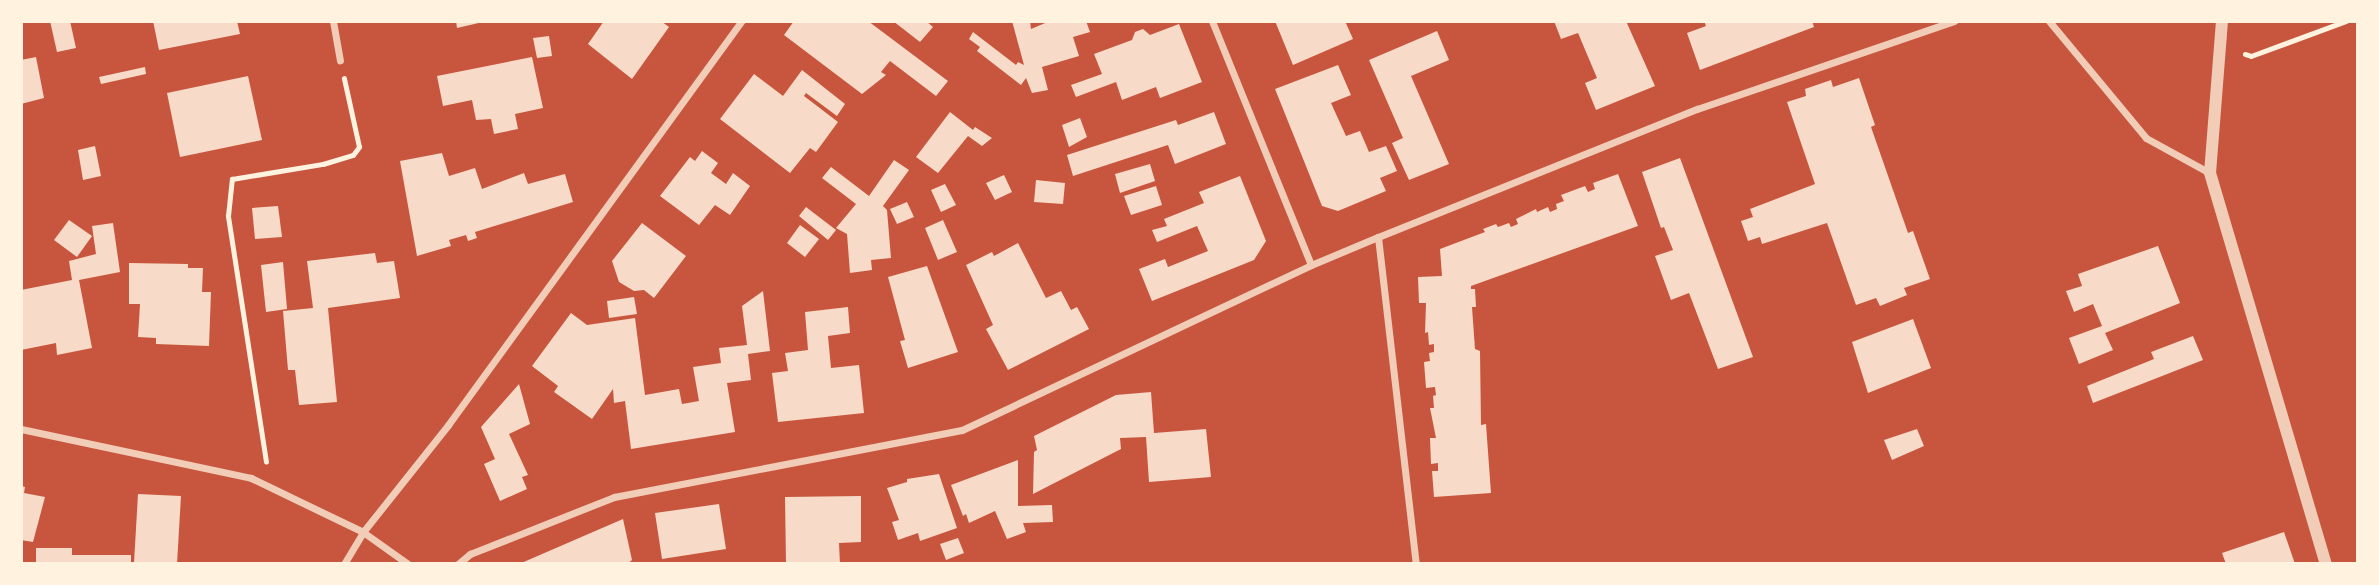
<!DOCTYPE html>
<html>
<head>
<meta charset="utf-8">
<style>
  body { margin:0 }
  #map { position:relative; width:2379px; height:585px; overflow:hidden; background:#c8553d; font-family:Figtree,sans-serif }
  div>[style] { position:absolute }
  .building>* { inset:0; background:#f7dbc8 }
  .path>* { height:4.5px; margin:-2.25px; padding:0 2.25px; transform-origin:2.25px; border-radius:2.25px; background:#fff3e0 }
  .minor>* { height:7px; margin:-3.5px; padding:0 3.5px; transform-origin:3.5px; border-radius:3.5px; background:#f1ccb7 }
  .tertiary>* { height:12px; margin:-6px; padding:0 6px; transform-origin:6px; border-radius:6px; background:#f1ccb7 }
  span { translate:-50% -50%; white-space:nowrap; text-align:center; line-height:1.15; -webkit-text-stroke:5px #fff3e0; paint-order:stroke }
  .frame { position:absolute; inset:0; border:23px solid #fff3e0; pointer-events:none }
</style>
</head>
<body>
<div id="map">
  <div class="building">
    <div style="clip-path:polygon(50px 21px,70px 21px,76px 48px,57px 52px)"></div>
    <div style="clip-path:polygon(153px 21px,237px 21px,240px 34px,159px 50px)"></div>
    <div style="clip-path:polygon(456px 21px,483px 21px,483px 22px,457px 28px)"></div>
    <div style="clip-path:polygon(604px 21px,661px 21px,669px 27px,632px 79px,588px 44px)"></div>
    <div style="clip-path:polygon(794px 21px,868px 21px,948px 81px,936px 96px,890px 61px,881px 72px,886px 75px,862px 94px,784px 35px)"></div>
    <div style="clip-path:polygon(893px 21px,926px 21px,933px 27px,920px 42px)"></div>
    <div style="clip-path:polygon(1012px 21px,1030px 21px,1031px 29px,1050px 21px,1086px 21px,1090px 32px,1073px 37px,1079px 56px,1042px 67px,1048px 90px,1032px 93px,1026px 78px,1021px 85px,977px 51px,980px 47px,969px 39px,973px 32px,1016px 65px,1018px 62px,1024px 65px)"></div>
    <div style="clip-path:polygon(1275px 21px,1345px 21px,1353px 39px,1293px 65px)"></div>
    <div style="clip-path:polygon(1554px 21px,1626px 21px,1655px 86px,1596px 110px,1585px 83px,1597px 78px,1578px 33px,1561px 39px)"></div>
    <div style="clip-path:polygon(1704px 21px,1812px 21px,1814px 27px,1700px 70px,1687px 33px,1706px 26px)"></div>
    <div style="clip-path:polygon(1179px 24px,1202px 82px,1160px 98px,1156px 87px,1122px 100px,1116px 82px,1076px 97px,1071px 85px,1102px 74px,1094px 54px,1132px 40px,1135px 32px,1143px 29px,1150px 35px)"></div>
    <div style="clip-path:polygon(1437px 31px,1449px 60px,1411px 76px,1449px 164px,1409px 180px,1392px 143px,1403px 138px,1369px 60px)"></div>
    <div style="clip-path:polygon(549px 36px,552px 56px,537px 58px,533px 38px)"></div>
    <div style="clip-path:polygon(36px 57px,44px 98px,21px 104px,21px 60px)"></div>
    <div style="clip-path:polygon(532px 57px,543px 108px,515px 114px,518px 129px,494px 134px,491px 119px,476px 120px,472px 100px,443px 106px,437px 76px)"></div>
    <div style="clip-path:polygon(1338px 65px,1351px 95px,1331px 103px,1346px 136px,1360px 131px,1369px 152px,1386px 146px,1397px 171px,1380px 178px,1386px 191px,1338px 211px,1322px 206px,1275px 89px)"></div>
    <div style="clip-path:polygon(145px 67px,146px 74px,101px 84px,99px 77px)"></div>
    <div style="clip-path:polygon(802px 70px,845px 104px,837px 116px,806px 93px,804px 96px,838px 122px,816px 152px,810px 148px,790px 173px,720px 119px,754px 74px,783px 96px)"></div>
    <div style="clip-path:polygon(248px 76px,262px 140px,180px 157px,167px 93px)"></div>
    <div style="clip-path:polygon(1859px 78px,1875px 125px,1871px 127px,1908px 233px,1913px 231px,1930px 279px,1904px 288px,1907px 295px,1880px 306px,1876px 298px,1856px 305px,1827px 223px,1762px 244px,1760px 237px,1748px 241px,1741px 221px,1753px 217px,1750px 209px,1815px 184px,1787px 102px,1806px 96px,1805px 89px,1831px 80px,1833px 87px)"></div>
    <div style="clip-path:polygon(950px 112px,973px 130px,975px 127px,992px 138px,982px 146px,968px 136px,938px 173px,916px 157px)"></div>
    <div style="clip-path:polygon(1214px 112px,1226px 144px,1175px 164px,1168px 145px,1073px 176px,1067px 155px,1176px 120px,1178px 125px)"></div>
    <div style="clip-path:polygon(1080px 118px,1087px 137px,1069px 147px,1062px 125px)"></div>
    <div style="clip-path:polygon(95px 146px,101px 176px,83px 180px,78px 150px)"></div>
    <div style="clip-path:polygon(702px 151px,718px 163px,711px 173px,726px 184px,733px 173px,750px 186px,730px 215px,715px 205px,699px 225px,660px 196px,690px 157px,695px 161px)"></div>
    <div style="clip-path:polygon(442px 153px,449px 176px,475px 168px,482px 189px,524px 173px,528px 184px,565px 174px,573px 202px,475px 232px,477px 238px,468px 241px,466px 235px,449px 240px,451px 246px,417px 256px,400px 161px)"></div>
    <div style="clip-path:polygon(1680px 158px,1753px 357px,1718px 369px,1689px 293px,1671px 300px,1655px 256px,1673px 250px,1664px 227px,1661px 228px,1642px 172px)"></div>
    <div style="clip-path:polygon(894px 160px,909px 170px,883px 206px,887px 210px,891px 258px,871px 260px,872px 270px,850px 273px,847px 234px,836px 228px,856px 204px,822px 178px,831px 167px,869px 196px)"></div>
    <div style="clip-path:polygon(1150px 164px,1155px 181px,1120px 193px,1115px 174px)"></div>
    <div style="clip-path:polygon(1618px 174px,1638px 226px,1471px 286px,1471px 289px,1475px 289px,1476px 307px,1472px 307px,1475px 349px,1480px 351px,1481px 425px,1486px 424px,1491px 493px,1434px 497px,1432px 471px,1438px 471px,1438px 463px,1431px 464px,1430px 438px,1436px 438px,1430px 408px,1434px 408px,1433px 396px,1436px 395px,1435px 387px,1426px 388px,1424px 362px,1430px 361px,1429px 353px,1434px 352px,1434px 344px,1429px 345px,1428px 332px,1425px 333px,1426px 303px,1419px 303px,1418px 277px,1442px 276px,1440px 249px,1485px 232px,1483px 229px,1496px 224px,1498px 227px,1509px 223px,1511px 227px,1518px 224px,1516px 219px,1536px 209px,1537px 212px,1548px 207px,1550px 212px,1557px 209px,1556px 204px,1564px 201px,1561px 195px,1585px 186px,1588px 192px,1595px 189px,1593px 183px)"></div>
    <div style="clip-path:polygon(1004px 175px,1012px 192px,995px 200px,986px 183px)"></div>
    <div style="clip-path:polygon(1240px 176px,1266px 241px,1254px 260px,1152px 301px,1139px 269px,1165px 259px,1168px 267px,1208px 251px,1197px 226px,1157px 242px,1152px 230px,1167px 226px,1164px 219px,1204px 203px,1199px 192px)"></div>
    <div style="clip-path:polygon(1036px 180px,1065px 183px,1063px 204px,1034px 202px)"></div>
    <div style="clip-path:polygon(945px 184px,956px 205px,941px 212px,931px 190px)"></div>
    <div style="clip-path:polygon(1156px 186px,1162px 205px,1131px 215px,1124px 196px)"></div>
    <div style="clip-path:polygon(907px 202px,914px 217px,897px 224px,890px 209px)"></div>
    <div style="clip-path:polygon(278px 206px,282px 237px,255px 239px,252px 208px)"></div>
    <div style="clip-path:polygon(806px 207px,836px 230px,828px 240px,799px 216px)"></div>
    <div style="clip-path:polygon(69px 220px,92px 236px,77px 257px,54px 240px)"></div>
    <div style="clip-path:polygon(943px 220px,957px 252px,938px 260px,925px 228px)"></div>
    <div style="clip-path:polygon(113px 223px,120px 272px,79px 280px,92px 348px,57px 355px,56px 343px,21px 350px,21px 290px,72px 280px,69px 261px,96px 254px,92px 226px)"></div>
    <div style="clip-path:polygon(642px 223px,686px 256px,654px 298px,644px 290px,634px 291px,619px 282px,612px 261px)"></div>
    <div style="clip-path:polygon(800px 225px,819px 239px,805px 257px,787px 243px)"></div>
    <div style="clip-path:polygon(1018px 243px,1046px 298px,1061px 291px,1071px 310px,1077px 307px,1089px 329px,1008px 370px,986px 329px,993px 325px,966px 265px,992px 252px,994px 256px)"></div>
    <div style="clip-path:polygon(2158px 246px,2180px 303px,2105px 333px,2113px 350px,2079px 364px,2069px 338px,2102px 326px,2093px 304px,2074px 312px,2066px 291px,2082px 286px,2078px 274px)"></div>
    <div style="clip-path:polygon(375px 253px,377px 263px,394px 261px,400px 298px,328px 308px,337px 402px,299px 405px,295px 370px,288px 370px,283px 311px,313px 308px,307px 261px)"></div>
    <div style="clip-path:polygon(283px 262px,287px 309px,266px 312px,261px 265px)"></div>
    <div style="clip-path:polygon(129px 263px,188px 264px,188px 268px,203px 268px,202px 292px,211px 292px,209px 346px,156px 344px,156px 338px,138px 337px,140px 304px,129px 304px)"></div>
    <div style="clip-path:polygon(927px 266px,958px 352px,908px 368px,900px 341px,905px 340px,888px 277px)"></div>
    <div style="clip-path:polygon(763px 291px,770px 351px,748px 354px,751px 380px,727px 383px,735px 432px,631px 449px,625px 401px,614px 403px,613px 389px,592px 419px,554px 392px,558px 386px,532px 366px,571px 313px,587px 325px,635px 318px,645px 395px,679px 389px,682px 404px,699px 401px,693px 367px,721px 363px,719px 348px,747px 345px,742px 306px)"></div>
    <div style="clip-path:polygon(634px 297px,637px 314px,609px 318px,607px 301px)"></div>
    <div style="clip-path:polygon(848px 307px,850px 333px,828px 336px,831px 368px,859px 365px,864px 413px,778px 422px,772px 373px,788px 371px,785px 353px,808px 350px,805px 312px)"></div>
    <div style="clip-path:polygon(1913px 319px,1931px 368px,1868px 393px,1852px 342px)"></div>
    <div style="clip-path:polygon(2193px 336px,2203px 360px,2093px 403px,2087px 386px,2154px 359px,2151px 352px)"></div>
    <div style="clip-path:polygon(519px 384px,530px 424px,509px 434px,528px 475px,522px 477px,527px 489px,500px 501px,484px 464px,495px 459px,481px 427px)"></div>
    <div style="clip-path:polygon(1151px 392px,1154px 433px,1206px 429px,1211px 477px,1149px 482px,1146px 437px,1120px 438px,1121px 449px,1033px 494px,1034px 452px,1037px 450px,1034px 436px,1116px 395px)"></div>
    <div style="clip-path:polygon(1917px 429px,1924px 446px,1892px 460px,1884px 440px)"></div>
    <div style="clip-path:polygon(1018px 460px,1018px 506px,1052px 505px,1053px 522px,1023px 523px,1026px 532px,1007px 539px,995px 511px,969px 523px,966px 514px,963px 516px,951px 485px)"></div>
    <div style="clip-path:polygon(939px 474px,957px 528px,920px 541px,918px 533px,898px 540px,892px 522px,899px 520px,887px 488px,907px 482px,907px 479px)"></div>
    <div style="clip-path:polygon(21px 486px,25px 487px,24px 493px,45px 497px,33px 542px,21px 540px)"></div>
    <div style="clip-path:polygon(138px 494px,181px 496px,177px 564px,134px 563px)"></div>
    <div style="clip-path:polygon(861px 496px,861px 542px,839px 543px,840px 564px,786px 564px,785px 497px)"></div>
    <div style="clip-path:polygon(719px 504px,726px 549px,662px 559px,655px 513px)"></div>
    <div style="clip-path:polygon(623px 519px,632px 560px,627px 564px,519px 564px)"></div>
    <div style="clip-path:polygon(2284px 532px,2295px 564px,2226px 564px,2222px 553px)"></div>
    <div style="clip-path:polygon(958px 538px,964px 553px,946px 560px,940px 544px)"></div>
    <div style="clip-path:polygon(36px 548px,72px 548px,72px 555px,131px 555px,131px 564px,36px 564px)"></div>
  </div>
  <div class="path">
    <div style="left:2245px;top:54px;width:6px;rotate:18deg"></div>
    <div style="left:2251px;top:56px;width:101px;rotate:-20.2deg"></div>
    <div style="left:266px;top:462px;width:249px;rotate:-98.8deg"></div>
    <div style="left:228px;top:216px;width:37px;rotate:-84deg"></div>
    <div style="left:232px;top:179px;width:92px;rotate:-9.4deg"></div>
    <div style="left:323px;top:164px;width:31px;rotate:-17deg"></div>
    <div style="left:353px;top:155px;width:10px;rotate:-53deg"></div>
    <div style="left:359px;top:147px;width:70px;rotate:-102.4deg"></div>
  </div>
  <div class="minor">
    <div style="left:333px;top:21px;width:40px;rotate:80deg"></div>
    <div style="left:1212px;top:21px;width:263px;rotate:67.9deg"></div>
    <div style="left:2049px;top:21px;width:152px;rotate:50.3deg"></div>
    <div style="left:2146px;top:138px;width:73px;rotate:28.7deg"></div>
    <div style="left:1378px;top:237px;width:329px;rotate:83.4deg"></div>
    <div style="left:21px;top:429px;width:235px;rotate:12deg"></div>
    <div style="left:251px;top:478px;width:124px;rotate:25.7deg"></div>
    <div style="left:363px;top:532px;width:55px;rotate:35.4deg"></div>
    <div style="left:344px;top:564px;width:37px;rotate:-59deg"></div>
    <div style="left:363px;top:532px;width:137px;rotate:-51.5deg"></div>
    <div style="left:448px;top:425px;width:500px;rotate:-54deg"></div>
    <div style="left:458px;top:564px;width:16px;rotate:-40deg"></div>
    <div style="left:470px;top:554px;width:155px;rotate:-21.6deg"></div>
    <div style="left:614px;top:497px;width:354px;rotate:-10.9deg"></div>
    <div style="left:962px;top:430px;width:386px;rotate:-25.3deg"></div>
    <div style="left:1311px;top:265px;width:73px;rotate:-22.7deg"></div>
    <div style="left:1378px;top:237px;width:344px;rotate:-21.9deg"></div>
    <div style="left:1697px;top:109px;width:272px;rotate:-18.9deg"></div>
  </div>
  <div class="tertiary">
    <div style="left:2222px;top:21px;width:152px;rotate:94.5deg"></div>
    <div style="left:2210px;top:173px;width:408px;rotate:73.5deg"></div>
  </div>
  <div class="frame"></div>
</div>
</body>
</html>
